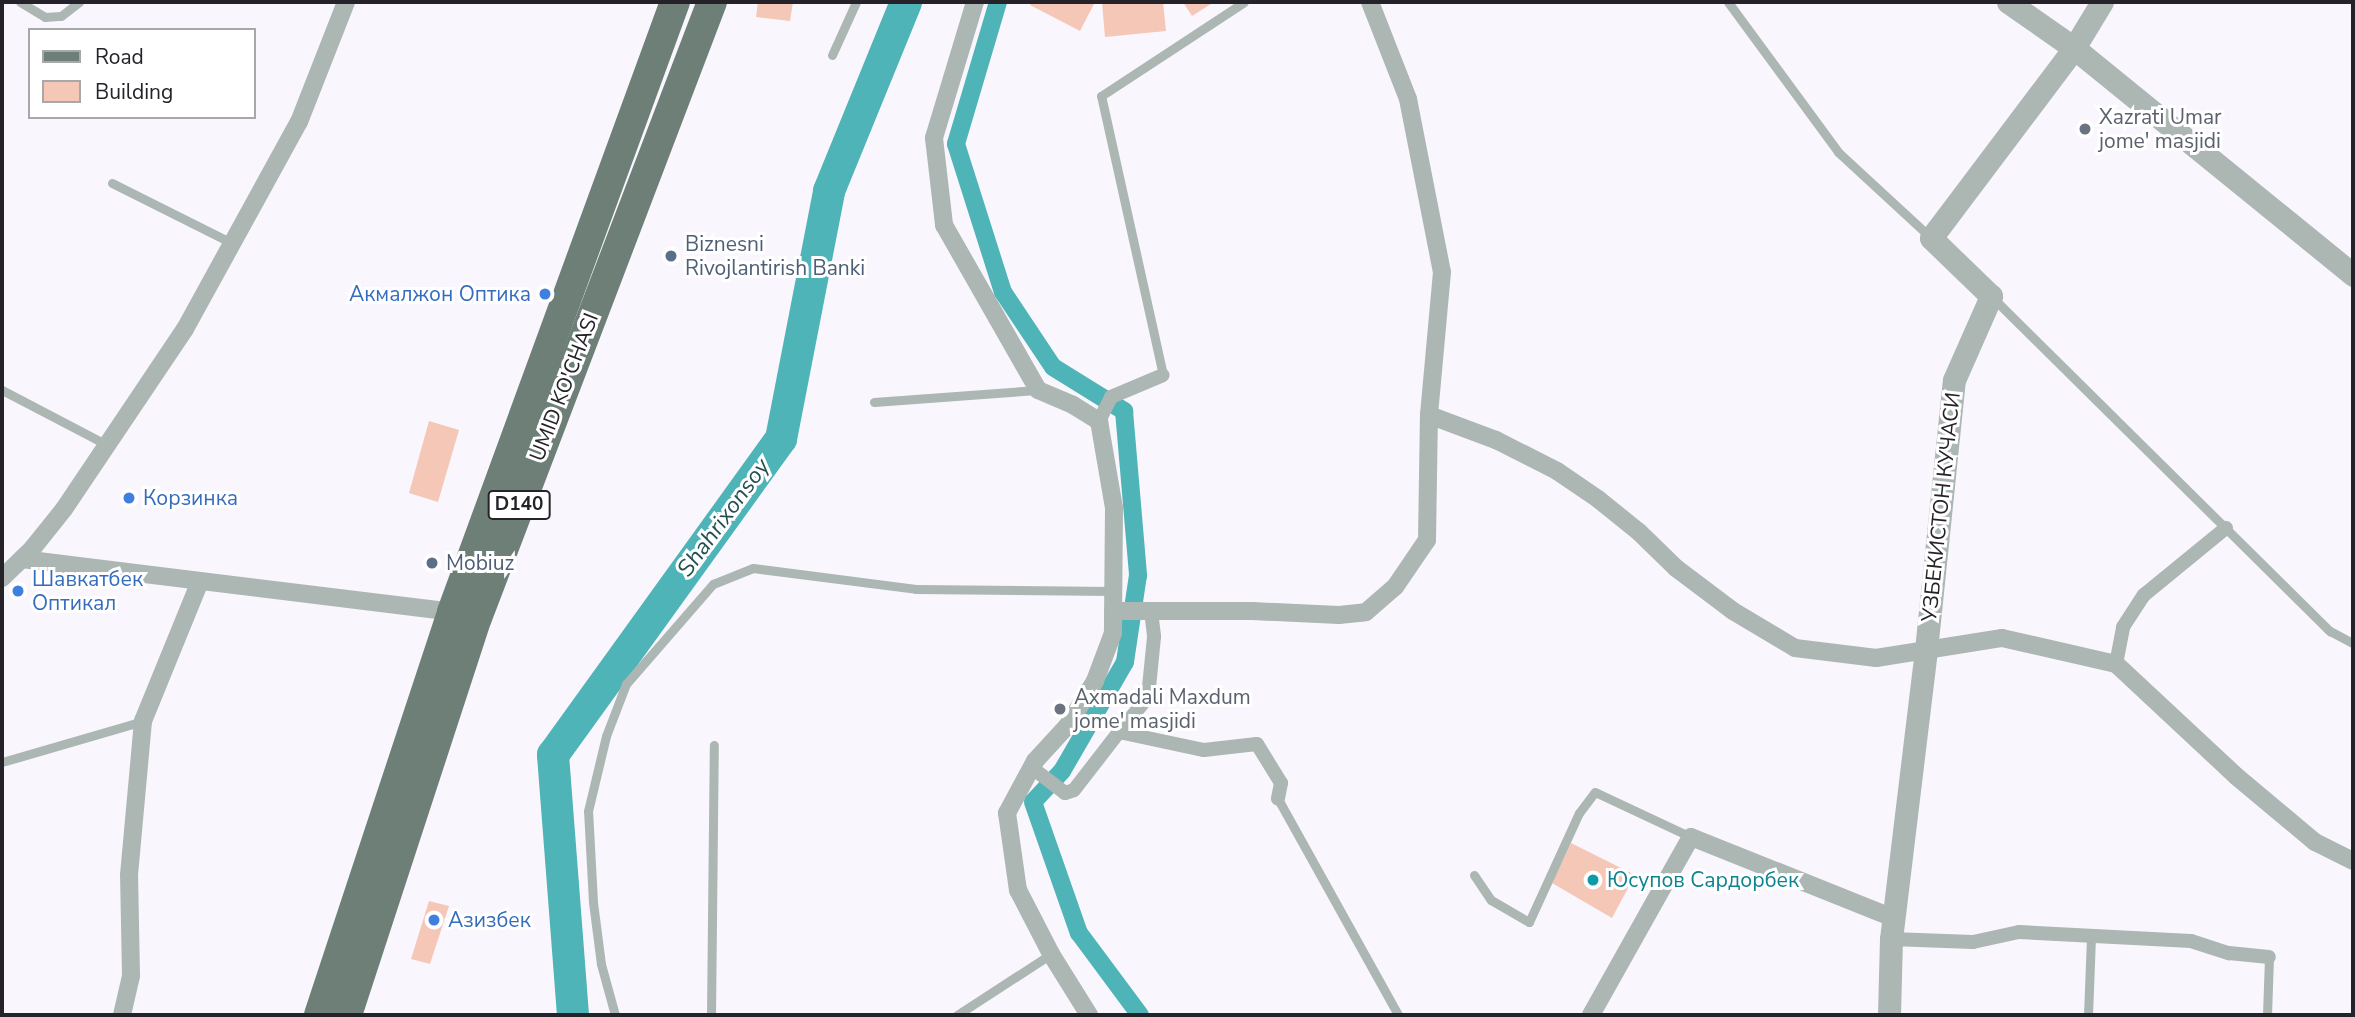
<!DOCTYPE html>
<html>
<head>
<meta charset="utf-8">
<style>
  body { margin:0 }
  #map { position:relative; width:2355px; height:1017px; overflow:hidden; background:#f9f6fe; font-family:"Nunito Sans",sans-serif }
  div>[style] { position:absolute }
  .canal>* { height:18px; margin:-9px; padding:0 9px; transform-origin:9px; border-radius:9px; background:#4eb4b7 }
  .river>* { height:32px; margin:-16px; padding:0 16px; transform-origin:16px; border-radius:16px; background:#4eb4b7 }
  .building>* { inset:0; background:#f5c7b7 }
  .service>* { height:9px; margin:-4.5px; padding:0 4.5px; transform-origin:4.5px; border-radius:4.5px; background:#acb6b2 }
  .pedestrian>* { height:14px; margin:-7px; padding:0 7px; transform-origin:7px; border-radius:7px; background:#acb6b2 }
  .minor>* { height:18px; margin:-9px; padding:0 9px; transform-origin:9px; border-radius:9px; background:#acb6b2 }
  .tertiary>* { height:23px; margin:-11.5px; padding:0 11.5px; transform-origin:11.5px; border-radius:11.5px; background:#acb6b2 }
  .primary>* { height:30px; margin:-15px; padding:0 15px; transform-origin:15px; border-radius:15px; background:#6d7f77 }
  .dots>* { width:19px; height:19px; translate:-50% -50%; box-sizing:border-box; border:4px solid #fff; border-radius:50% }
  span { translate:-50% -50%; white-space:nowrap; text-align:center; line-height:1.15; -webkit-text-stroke:6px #fff; paint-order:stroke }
  .shield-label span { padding:2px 5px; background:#fff; border:2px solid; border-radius:5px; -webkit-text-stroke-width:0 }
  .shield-label { font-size:19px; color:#252229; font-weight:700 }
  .worship-label { font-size:21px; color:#5b616d }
  .left { translate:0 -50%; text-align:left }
  .service-label { font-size:21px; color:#4e5e75 }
  .shop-label { font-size:21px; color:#366cbe }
  .right { translate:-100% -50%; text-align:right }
  .street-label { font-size:21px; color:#252229 }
  .culture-label { font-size:21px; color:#0d838f }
  .water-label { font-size:23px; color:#225051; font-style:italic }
  .frame { position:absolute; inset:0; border:4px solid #252229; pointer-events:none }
  .legend { position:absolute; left:28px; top:28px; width:228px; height:91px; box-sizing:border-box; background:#fff; border:2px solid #a8a7a9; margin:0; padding:9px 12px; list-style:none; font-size:21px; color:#252229 }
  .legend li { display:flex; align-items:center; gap:14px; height:35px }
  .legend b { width:35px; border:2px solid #a8a7a9 }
</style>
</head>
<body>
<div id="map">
  <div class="canal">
    <div style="left:998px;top:2px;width:148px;rotate:106.5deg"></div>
    <div style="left:956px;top:144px;width:155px;rotate:72.4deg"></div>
    <div style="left:1003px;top:292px;width:90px;rotate:56.3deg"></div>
    <div style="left:1053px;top:367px;width:84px;rotate:31.8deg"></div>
    <div style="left:1124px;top:411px;width:165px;rotate:85.1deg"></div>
    <div style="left:1138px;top:575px;width:88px;rotate:98.5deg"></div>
    <div style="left:1125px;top:662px;width:126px;rotate:120deg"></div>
    <div style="left:1062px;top:771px;width:42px;rotate:133.1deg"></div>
    <div style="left:1033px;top:802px;width:139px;rotate:70.7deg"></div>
    <div style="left:1079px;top:933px;width:102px;rotate:53.4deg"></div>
  </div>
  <div class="river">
    <div style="left:573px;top:1015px;width:261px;rotate:-94.4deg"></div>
    <div style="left:553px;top:755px;width:390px;rotate:-54.2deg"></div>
    <div style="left:781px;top:439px;width:253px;rotate:-79deg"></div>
    <div style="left:829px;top:191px;width:204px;rotate:-67.8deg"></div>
  </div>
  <div class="building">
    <div style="clip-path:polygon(758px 2px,793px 2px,790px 21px,756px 17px)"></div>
    <div style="clip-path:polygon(1032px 2px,1095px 2px,1080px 31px,1030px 5px)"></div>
    <div style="clip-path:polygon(1102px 2px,1163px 2px,1166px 31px,1105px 37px)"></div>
    <div style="clip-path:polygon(1183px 2px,1214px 2px,1192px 16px)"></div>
    <div style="clip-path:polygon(429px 421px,459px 430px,438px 502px,409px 493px)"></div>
    <div style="clip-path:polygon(1571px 843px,1635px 875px,1612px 918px,1552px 883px)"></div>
    <div style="clip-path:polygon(429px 901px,449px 906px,430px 964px,411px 959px)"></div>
  </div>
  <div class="service">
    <div style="left:20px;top:2px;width:29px;rotate:31deg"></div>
    <div style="left:45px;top:17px;width:16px;rotate:-4deg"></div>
    <div style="left:61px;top:16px;width:23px;rotate:-38deg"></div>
    <div style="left:1728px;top:2px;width:186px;rotate:53.7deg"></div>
    <div style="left:1838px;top:152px;width:125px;rotate:42.7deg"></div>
    <div style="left:832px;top:55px;width:58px;rotate:-65.6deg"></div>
    <div style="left:112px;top:183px;width:134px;rotate:26.6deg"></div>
    <div style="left:1991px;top:296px;width:477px;rotate:44.7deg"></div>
    <div style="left:2330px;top:631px;width:26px;rotate:28deg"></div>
    <div style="left:1163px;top:375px;width:286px;rotate:-102.5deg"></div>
    <div style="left:1101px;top:96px;width:171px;rotate:-33.3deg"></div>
    <div style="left:2px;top:390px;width:119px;rotate:27.6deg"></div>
    <div style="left:874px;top:402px;width:164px;rotate:-4.2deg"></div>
    <div style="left:2px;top:762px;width:147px;rotate:-16.2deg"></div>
    <div style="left:1278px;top:799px;width:247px;rotate:60.9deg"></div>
    <div style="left:1474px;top:875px;width:30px;rotate:56deg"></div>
    <div style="left:1491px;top:900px;width:44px;rotate:30.1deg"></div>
    <div style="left:1529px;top:922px;width:120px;rotate:-65.4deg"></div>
    <div style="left:1579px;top:813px;width:26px;rotate:-53deg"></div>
    <div style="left:1595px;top:792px;width:106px;rotate:25.1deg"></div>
    <div style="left:615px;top:1015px;width:53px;rotate:-105.4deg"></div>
    <div style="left:601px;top:964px;width:63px;rotate:-97.4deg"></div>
    <div style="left:593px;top:902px;width:91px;rotate:-93.1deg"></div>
    <div style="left:588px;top:811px;width:77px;rotate:-76.5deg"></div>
    <div style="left:606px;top:736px;width:56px;rotate:-69deg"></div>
    <div style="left:626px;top:684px;width:133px;rotate:-49deg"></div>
    <div style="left:713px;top:584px;width:43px;rotate:-21.8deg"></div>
    <div style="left:753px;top:568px;width:164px;rotate:7.3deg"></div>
    <div style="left:916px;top:589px;width:197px;rotate:0.6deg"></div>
    <div style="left:711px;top:1015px;width:270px;rotate:-89.4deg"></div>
    <div style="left:957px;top:1015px;width:112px;rotate:-33deg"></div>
    <div style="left:2088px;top:1015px;width:78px;rotate:-87.8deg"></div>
    <div style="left:2267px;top:1015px;width:58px;rotate:-88deg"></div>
  </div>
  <div class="pedestrian">
    <div style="left:1099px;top:421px;width:27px;rotate:-63deg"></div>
    <div style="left:1111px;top:397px;width:56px;rotate:-22.9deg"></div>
    <div style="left:1151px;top:611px;width:26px;rotate:83deg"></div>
    <div style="left:1154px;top:637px;width:60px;rotate:95.7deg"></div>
    <div style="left:1148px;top:697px;width:45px;rotate:129.6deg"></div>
    <div style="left:1119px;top:732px;width:87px;rotate:12deg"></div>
    <div style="left:1204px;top:750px;width:53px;rotate:-6.5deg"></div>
    <div style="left:1257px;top:744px;width:46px;rotate:58.4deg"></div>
    <div style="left:1281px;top:783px;width:16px;rotate:101deg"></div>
    <div style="left:2116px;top:664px;width:38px;rotate:-79deg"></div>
    <div style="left:2123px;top:627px;width:38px;rotate:-57deg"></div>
    <div style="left:2144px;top:595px;width:106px;rotate:-39.3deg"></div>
    <div style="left:1031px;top:767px;width:43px;rotate:37.4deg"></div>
    <div style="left:1065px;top:793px;width:9px;rotate:-18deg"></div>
    <div style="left:1074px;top:790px;width:73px;rotate:-52.2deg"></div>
    <div style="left:1891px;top:939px;width:82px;rotate:2.1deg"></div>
    <div style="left:1973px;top:942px;width:47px;rotate:-12.3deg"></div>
    <div style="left:2019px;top:932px;width:172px;rotate:3deg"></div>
    <div style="left:2191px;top:941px;width:40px;rotate:18deg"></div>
    <div style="left:2229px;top:953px;width:40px;rotate:5.7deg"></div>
  </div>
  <div class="minor">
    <div style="left:975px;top:2px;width:142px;rotate:106.8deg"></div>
    <div style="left:934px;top:138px;width:88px;rotate:83.4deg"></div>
    <div style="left:944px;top:225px;width:190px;rotate:60.3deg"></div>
    <div style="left:1038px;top:390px;width:38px;rotate:23deg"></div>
    <div style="left:1073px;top:405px;width:31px;rotate:32deg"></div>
    <div style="left:1099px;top:421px;width:88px;rotate:80.2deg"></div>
    <div style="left:1114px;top:508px;width:125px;rotate:90.5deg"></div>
    <div style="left:1113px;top:633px;width:51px;rotate:110.6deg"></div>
    <div style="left:1095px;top:681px;width:52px;rotate:121.5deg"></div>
    <div style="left:1068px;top:725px;width:49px;rotate:132.5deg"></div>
    <div style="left:1035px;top:761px;width:59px;rotate:118.3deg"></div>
    <div style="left:1007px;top:813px;width:78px;rotate:81.9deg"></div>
    <div style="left:1018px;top:890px;width:72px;rotate:62.7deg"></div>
    <div style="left:1051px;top:954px;width:72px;rotate:58.1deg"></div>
    <div style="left:1370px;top:2px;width:104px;rotate:68.6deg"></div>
    <div style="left:1408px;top:99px;width:176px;rotate:78.9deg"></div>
    <div style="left:1442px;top:272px;width:144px;rotate:95.2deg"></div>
    <div style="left:1429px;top:415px;width:72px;rotate:20.5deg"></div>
    <div style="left:1496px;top:440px;width:68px;rotate:26.9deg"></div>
    <div style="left:1557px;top:471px;width:50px;rotate:34.3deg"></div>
    <div style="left:1598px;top:499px;width:53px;rotate:38.8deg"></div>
    <div style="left:1639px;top:532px;width:52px;rotate:44.2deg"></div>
    <div style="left:1676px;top:568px;width:71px;rotate:37deg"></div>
    <div style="left:1733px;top:611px;width:72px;rotate:30.8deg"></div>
    <div style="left:1795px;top:648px;width:82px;rotate:7deg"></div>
    <div style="left:1876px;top:658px;width:128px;rotate:-9deg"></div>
    <div style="left:2002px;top:638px;width:117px;rotate:12.8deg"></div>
    <div style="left:2116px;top:664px;width:164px;rotate:43deg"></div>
    <div style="left:2236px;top:776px;width:103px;rotate:39.9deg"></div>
    <div style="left:2315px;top:842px;width:42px;rotate:26.6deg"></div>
    <div style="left:22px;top:559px;width:433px;rotate:7deg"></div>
    <div style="left:2px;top:578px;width:42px;rotate:-44deg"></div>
    <div style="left:32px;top:549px;width:51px;rotate:-51.3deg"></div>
    <div style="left:64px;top:509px;width:217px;rotate:-56.1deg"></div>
    <div style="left:185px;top:329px;width:236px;rotate:-61.2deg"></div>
    <div style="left:299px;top:122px;width:129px;rotate:-68.6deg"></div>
    <div style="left:1113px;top:611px;width:139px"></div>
    <div style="left:1252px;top:611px;width:87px;rotate:2.6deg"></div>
    <div style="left:1339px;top:615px;width:27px;rotate:-6deg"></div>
    <div style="left:1366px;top:612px;width:38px;rotate:-41deg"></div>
    <div style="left:1395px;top:587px;width:57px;rotate:-55.8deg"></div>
    <div style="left:1427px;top:540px;width:125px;rotate:-89.1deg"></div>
    <div style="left:122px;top:1015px;width:40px;rotate:-77deg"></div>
    <div style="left:131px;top:976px;width:101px;rotate:-91.1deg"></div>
    <div style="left:129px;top:875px;width:155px;rotate:-84.8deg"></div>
    <div style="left:143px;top:721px;width:151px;rotate:-67.8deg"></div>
    <div style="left:1591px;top:1015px;width:204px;rotate:-60.7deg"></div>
    <div style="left:1691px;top:837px;width:219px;rotate:21.8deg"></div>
  </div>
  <div class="tertiary">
    <div style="left:2008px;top:2px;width:80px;rotate:34.9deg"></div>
    <div style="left:2074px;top:48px;width:360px;rotate:39.1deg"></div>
    <div style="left:1889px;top:1015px;width:76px;rotate:-88.5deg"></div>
    <div style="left:1891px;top:939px;width:291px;rotate:-83.1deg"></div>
    <div style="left:1926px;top:650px;width:271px;rotate:-84.1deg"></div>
    <div style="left:1954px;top:380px;width:92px;rotate:-66.2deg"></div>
    <div style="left:1991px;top:296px;width:83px;rotate:-136deg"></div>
    <div style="left:1931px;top:238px;width:238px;rotate:-53deg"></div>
    <div style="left:2074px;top:48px;width:54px;rotate:-58.7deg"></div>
  </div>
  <div class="primary">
    <div style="left:319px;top:1015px;width:424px;rotate:-71.7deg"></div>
    <div style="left:452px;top:612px;width:649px;rotate:-69.92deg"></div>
    <div style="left:347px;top:1015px;width:418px;rotate:-71.9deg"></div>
    <div style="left:477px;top:618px;width:659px;rotate:-69.12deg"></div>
  </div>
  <div class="dots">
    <div style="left:2085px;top:129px;background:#6b7280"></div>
    <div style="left:671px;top:256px;background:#5c6f8a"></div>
    <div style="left:545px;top:294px;background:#3f7fe0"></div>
    <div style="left:129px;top:498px;background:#3f7fe0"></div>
    <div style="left:432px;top:563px;background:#5c6f8a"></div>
    <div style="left:18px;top:591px;background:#3f7fe0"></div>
    <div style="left:1060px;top:709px;background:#6b7280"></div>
    <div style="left:1593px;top:880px;background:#0f9aa8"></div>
    <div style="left:434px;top:920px;background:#3f7fe0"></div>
  </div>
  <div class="shield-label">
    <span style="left:519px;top:505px">D140</span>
  </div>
  <div class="worship-label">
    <span class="left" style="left:2099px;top:129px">Xazrati Umar<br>jome' masjidi</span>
    <span class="left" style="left:1074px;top:709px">Axmadali Maxdum<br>jome' masjidi</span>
  </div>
  <div class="service-label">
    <span class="left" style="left:685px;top:256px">Biznesni<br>Rivojlantirish Banki</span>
    <span class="left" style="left:446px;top:563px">Mobiuz</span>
  </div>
  <div class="shop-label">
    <span class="right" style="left:531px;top:294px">Акмалжон Оптика</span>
    <span class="left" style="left:143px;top:498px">Корзинка</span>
    <span class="left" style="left:32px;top:591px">Шавкатбек<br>Оптикал</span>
    <span class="left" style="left:448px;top:920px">Азизбек</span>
  </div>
  <div class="street-label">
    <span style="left:564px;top:387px;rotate:-69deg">UMID KO'CHASI</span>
    <span style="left:1941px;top:507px;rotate:-84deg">УЗБЕКИСТОН КУЧАСИ</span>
  </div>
  <div class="culture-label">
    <span class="left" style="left:1607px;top:880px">Юсупов Сардорбек</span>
  </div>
  <div class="water-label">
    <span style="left:724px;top:518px;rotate:-54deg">Shahrixonsoy</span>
  </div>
  <div class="frame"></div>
  <ul class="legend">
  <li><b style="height:9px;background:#6d7f77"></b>Road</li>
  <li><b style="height:19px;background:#f5c7b7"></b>Building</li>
  </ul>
</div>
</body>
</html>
